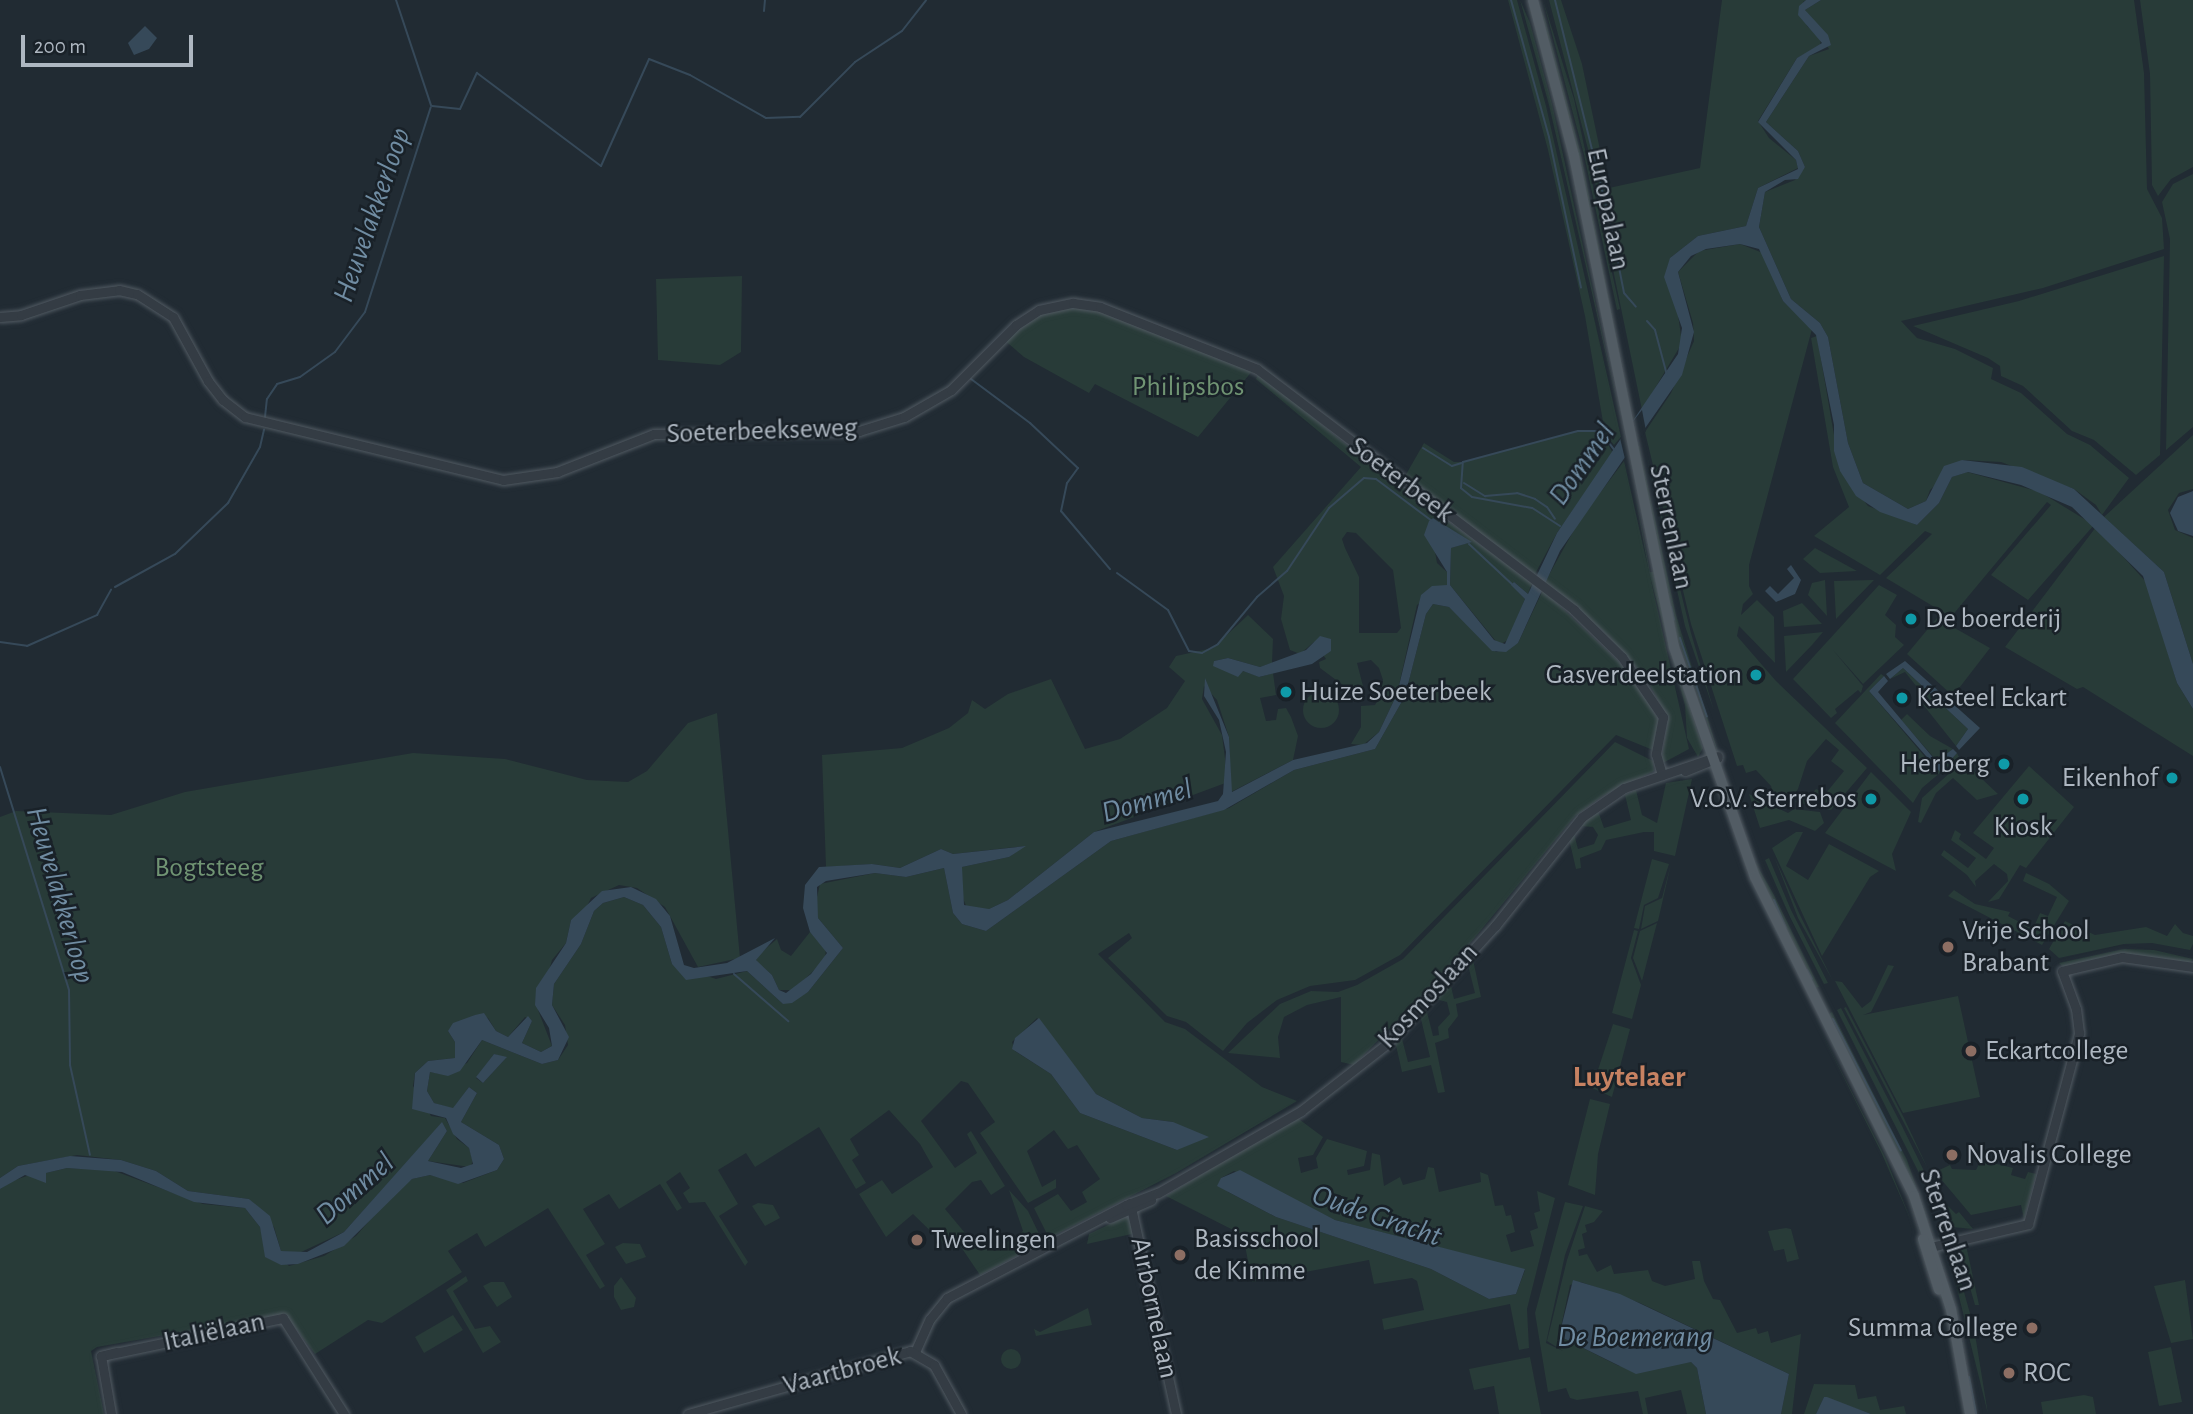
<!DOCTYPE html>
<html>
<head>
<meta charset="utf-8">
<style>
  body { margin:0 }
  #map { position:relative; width:2193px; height:1414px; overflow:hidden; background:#212b33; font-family:"Alegreya Sans",sans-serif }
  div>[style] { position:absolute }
  .green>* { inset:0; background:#283b38 }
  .round { border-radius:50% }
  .water>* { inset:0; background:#364959 }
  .pier>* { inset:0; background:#212b33 }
  .stream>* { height:2px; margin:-1px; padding:0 1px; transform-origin:1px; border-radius:1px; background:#364959 }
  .roads { filter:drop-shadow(0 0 2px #515a62) drop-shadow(0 0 2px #515a62) }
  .minor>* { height:9px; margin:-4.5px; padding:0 4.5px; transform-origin:4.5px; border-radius:4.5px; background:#343c44 }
  .major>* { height:10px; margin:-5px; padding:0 5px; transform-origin:5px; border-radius:5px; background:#525c64 }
  .dots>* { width:19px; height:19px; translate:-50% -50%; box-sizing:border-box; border:4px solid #192128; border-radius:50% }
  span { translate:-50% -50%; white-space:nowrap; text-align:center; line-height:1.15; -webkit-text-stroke:5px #192128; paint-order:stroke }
  .street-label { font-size:28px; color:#aeb7c1 }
  .park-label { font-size:28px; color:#709473 }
  .poi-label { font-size:28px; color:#aeb7c1 }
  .left { translate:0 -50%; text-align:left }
  .right { translate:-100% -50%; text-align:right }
  .water-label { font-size:30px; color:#708ca2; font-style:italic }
  .neighbourhood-label { font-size:30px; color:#c78262; font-weight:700 }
  .scale { position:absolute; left:21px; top:35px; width:172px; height:32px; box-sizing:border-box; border:4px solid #aeb7c1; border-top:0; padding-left:9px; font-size:21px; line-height:24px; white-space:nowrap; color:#aeb7c1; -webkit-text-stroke:5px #192128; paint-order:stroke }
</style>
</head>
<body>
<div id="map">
  <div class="green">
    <div style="clip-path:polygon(1508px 0,1517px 0,1546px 106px,1621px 437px,1614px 445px,1600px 428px,1603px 422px,1585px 316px,1548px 150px)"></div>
    <div style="clip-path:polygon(1520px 0,1530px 23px,1552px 104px,1619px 411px,1549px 105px)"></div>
    <div style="clip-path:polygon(1536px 0,1545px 19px,1581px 155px,1625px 382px)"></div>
    <div style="clip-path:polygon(1543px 0,1574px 99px,1620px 309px,1617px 310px,1584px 155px)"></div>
    <div style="clip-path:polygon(1549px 0,1561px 0,1582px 64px,1613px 212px,1609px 188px,1700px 168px,1722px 0,1806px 0,1803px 2px,1807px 26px,1821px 39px,1820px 46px,1797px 58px,1758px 121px,1769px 138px,1796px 160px,1798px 168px,1758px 188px,1746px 226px,1698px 236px,1670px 258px,1682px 343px,1642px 410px,1589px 153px)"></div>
    <div style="clip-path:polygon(1821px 0,2134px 0,2144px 73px,2147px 189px,2162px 218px,2164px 249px,2043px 288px,1901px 321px,1917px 338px,1955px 349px,1993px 368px,1991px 379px,2021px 393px,2067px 434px,2090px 445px,2129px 478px,2102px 515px,2096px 505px,2074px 489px,2001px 462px,1962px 460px,1930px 490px,1926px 501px,1908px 509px,1863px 483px,1848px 443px,1828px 337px,1820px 323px,1791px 299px,1759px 227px,1765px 192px,1795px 180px,1805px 167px,1798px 151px,1766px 122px,1809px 56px,1829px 49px,1805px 10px)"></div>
    <div style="clip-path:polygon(2140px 0,2193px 0,2193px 167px,2171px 179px,2158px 196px,2152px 185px,2150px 74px)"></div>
    <div style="clip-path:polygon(2193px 174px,2193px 427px,2166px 450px,2170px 239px,2162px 202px,2173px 184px)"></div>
    <div style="clip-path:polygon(1740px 244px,1763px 253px,1783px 301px,1812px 329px,1749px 565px,1749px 586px,1753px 594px,1743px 604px,1741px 615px,1757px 600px,1774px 617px,1775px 663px,1739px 626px,1737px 636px,1776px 681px,1867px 768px,1831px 810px,1795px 802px,1803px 794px,1809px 798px,1816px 789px,1826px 793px,1844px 771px,1831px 761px,1839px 750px,1826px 739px,1807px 761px,1798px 789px,1787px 805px,1774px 800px,1771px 786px,1756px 770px,1746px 773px,1743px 765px,1737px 766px,1691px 624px,1645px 432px,1671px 393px,1694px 341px,1693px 323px,1678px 272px,1699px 251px)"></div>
    <div style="clip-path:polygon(2164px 256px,2160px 455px,2136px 475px,2094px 440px,2072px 431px,2023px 386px,2001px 376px,2000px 366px,1988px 358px,1913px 326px,2019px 301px)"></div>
    <div style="clip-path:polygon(742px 276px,741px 352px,720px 365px,658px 360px,656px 279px)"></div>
    <div style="clip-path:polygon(1046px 307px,1100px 307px,1253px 370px,1198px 437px,1095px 384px,1089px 393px,1024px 357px,1003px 339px)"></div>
    <div style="clip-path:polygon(1817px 336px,1840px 470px,1868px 506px,1917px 525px,1939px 503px,1952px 477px,1967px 472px,2040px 492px,2094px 525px,2028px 600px,1991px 575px,2051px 505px,2047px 502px,1951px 617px,1886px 578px,1932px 534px,1925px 531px,1880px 575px,1814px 536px,1849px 507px,1833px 467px,1811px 338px)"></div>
    <div style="clip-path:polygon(evenodd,1259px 373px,1367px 462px,1532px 583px,1528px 594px,1514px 582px,1512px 585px,1525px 599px,1508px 640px,1499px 645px,1450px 585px,1451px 548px,1471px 542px,1432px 518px,1434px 546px,1437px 563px,1447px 572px,1447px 585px,1417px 605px,1397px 694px,1379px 732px,1363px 745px,1351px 744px,1361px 727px,1361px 706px,1375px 705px,1380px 696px,1383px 680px,1379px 668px,1371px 660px,1357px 663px,1363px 686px,1359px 697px,1320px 668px,1319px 662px,1326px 659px,1314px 642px,1300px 654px,1290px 650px,1281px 619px,1284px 596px,1273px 567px,1361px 467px,1256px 379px,1259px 373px,1347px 532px,1356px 533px,1393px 570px,1401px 628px,1397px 633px,1359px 633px,1359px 577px,1345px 548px,1342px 539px,1347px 532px)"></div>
    <div style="clip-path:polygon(1578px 431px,1600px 431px,1613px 453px,1557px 533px,1535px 574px,1404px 478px,1424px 443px,1454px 462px,1462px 462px)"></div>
    <div style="clip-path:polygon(2193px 435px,2193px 489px,2179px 493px,2168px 510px,2175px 530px,2193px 538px,2193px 664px,2164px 572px,2104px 517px)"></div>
    <div style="clip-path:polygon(1639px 446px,1676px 615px,1721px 762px,1675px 631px,1633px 447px)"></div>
    <div style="clip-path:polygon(1647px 455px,1691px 633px,1714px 711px,1685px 626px)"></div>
    <div style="clip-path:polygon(1624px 461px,1689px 749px,1661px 764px,1668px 718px,1646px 678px,1604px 632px,1545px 582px,1579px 521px)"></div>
    <div style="clip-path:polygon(1634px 488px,1650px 572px,1654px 572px,1672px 653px,1703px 748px,1698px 757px,1687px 738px,1685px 705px,1649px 573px)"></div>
    <div style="clip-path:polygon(2096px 527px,2147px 583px,2177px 683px,2193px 709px,2193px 756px,2083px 687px,2077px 689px,2005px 647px)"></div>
    <div style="clip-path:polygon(1815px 548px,1857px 571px,1820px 573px,1803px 559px)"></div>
    <div style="clip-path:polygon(1825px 580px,1827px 616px,1808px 595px,1812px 583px)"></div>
    <div style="clip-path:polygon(1872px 580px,1874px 580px,1836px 619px,1834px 581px)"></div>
    <div style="clip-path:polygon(1879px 585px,1897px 595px,1885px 615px,1896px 625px,1895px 637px,1904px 645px,1863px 684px,1833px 650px,1863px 686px,1861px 693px,1858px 690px,1835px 709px,1837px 713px,1831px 718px,1793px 679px)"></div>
    <div style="clip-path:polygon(evenodd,1543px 590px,1619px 662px,1643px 693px,1660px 723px,1653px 750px,1616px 735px,1400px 955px,1355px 980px,1310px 986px,1277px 1000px,1247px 1023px,1223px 1051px,1186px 1022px,1167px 1016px,1108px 958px,1132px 938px,1129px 933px,1098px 954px,1165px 1022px,1185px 1029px,1262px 1087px,1297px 1101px,1176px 1173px,1049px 1238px,1034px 1208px,1058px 1194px,1071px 1211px,1087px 1202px,1082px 1192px,1100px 1179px,1077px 1145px,1068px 1149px,1054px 1130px,1027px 1151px,1042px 1187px,1056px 1179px,1056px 1188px,1028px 1203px,980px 1133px,995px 1122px,968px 1083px,961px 1081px,921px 1121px,955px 1168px,977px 1153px,967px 1134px,971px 1131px,1005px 1186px,991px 1195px,981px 1180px,972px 1182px,945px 1209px,970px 1239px,979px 1239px,995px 1251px,1023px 1231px,1009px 1190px,1028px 1211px,1043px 1242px,980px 1275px,959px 1244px,949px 1249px,913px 1214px,886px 1237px,859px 1194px,882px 1180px,892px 1194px,933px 1167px,920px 1144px,889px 1110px,850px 1139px,859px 1155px,852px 1160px,866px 1183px,856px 1189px,819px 1127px,755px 1167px,746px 1153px,718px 1170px,738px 1204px,719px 1216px,748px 1262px,745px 1266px,705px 1202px,689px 1203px,683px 1193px,690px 1188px,680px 1172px,666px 1182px,682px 1208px,677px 1211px,660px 1184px,619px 1209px,609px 1194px,583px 1209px,605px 1244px,586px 1255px,605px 1286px,600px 1289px,548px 1208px,485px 1247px,477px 1233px,454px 1247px,448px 1251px,462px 1272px,382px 1323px,368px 1320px,315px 1354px,285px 1314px,97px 1347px,91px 1351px,104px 1414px,0 1414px,0 1189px,12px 1181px,33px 1174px,45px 1181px,46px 1173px,67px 1168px,112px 1170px,203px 1204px,245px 1208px,260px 1227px,264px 1242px,289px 1266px,324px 1256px,356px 1236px,395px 1191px,412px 1179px,430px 1175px,463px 1183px,497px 1170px,504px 1159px,499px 1145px,461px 1122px,477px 1093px,469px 1087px,453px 1109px,434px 1103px,427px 1091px,430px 1072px,441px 1074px,467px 1063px,482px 1040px,542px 1064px,558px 1060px,568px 1045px,565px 1025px,552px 1005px,554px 984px,581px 944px,594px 911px,603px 903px,624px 897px,643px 905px,661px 927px,672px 964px,716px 979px,747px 971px,783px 1004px,808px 992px,843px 948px,818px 918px,815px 906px,820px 884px,875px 873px,906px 877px,944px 868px,953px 913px,962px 924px,986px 931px,1111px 841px,1229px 808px,1294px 770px,1375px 749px,1405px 696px,1426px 614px,1433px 604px,1449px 607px,1496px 652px,1518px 643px,1543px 590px,1037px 1018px,1096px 1094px,1142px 1118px,1173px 1122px,1177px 1150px,1080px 1113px,1051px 1074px,1015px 1051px,1012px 1042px,1037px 1018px,1543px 590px,494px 1054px,506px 1058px,483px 1083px,476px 1078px,494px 1054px)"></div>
    <div style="clip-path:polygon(1802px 603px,1822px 624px,1784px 627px,1783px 611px)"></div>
    <div style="clip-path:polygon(1248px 615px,1273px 639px,1272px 663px,1260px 667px,1228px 658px,1214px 661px,1260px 677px,1273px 673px,1276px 695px,1260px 698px,1266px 721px,1276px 720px,1278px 709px,1286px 708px,1291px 717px,1298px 736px,1293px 760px,1231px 792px,1229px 737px,1217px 700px,1204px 686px,1202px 699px,1222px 735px,1228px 782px,1094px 832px,1008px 900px,989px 909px,967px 908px,962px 896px,962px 867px,1009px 857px,1024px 846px,953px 854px,941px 849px,900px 868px,872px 864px,826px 867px,822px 755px,902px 748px,949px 728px,968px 713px,972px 700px,985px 709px,1008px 694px,1051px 679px,1085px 749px,1120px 739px,1167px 708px,1185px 681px,1169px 667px,1176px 656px,1213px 648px)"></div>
    <div style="clip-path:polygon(1937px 618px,1990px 648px,1953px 696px,1907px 654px)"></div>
    <div style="clip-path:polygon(1823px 632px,1812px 645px,1786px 672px,1784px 636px)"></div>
    <div style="clip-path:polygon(1903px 668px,1968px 729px,1956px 746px,1921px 702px,1925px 697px,1905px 672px,1890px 679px)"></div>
    <div style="clip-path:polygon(1881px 674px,1884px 676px,1869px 691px,1937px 771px,1957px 753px,1959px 757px,1922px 788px,1913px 803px,1835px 723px)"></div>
    <div class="round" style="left:1303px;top:692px;width:36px;height:36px"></div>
    <div style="clip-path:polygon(717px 713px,740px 958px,698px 967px,665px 907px,637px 888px,619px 885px,591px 898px,584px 912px,571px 920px,566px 943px,552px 960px,538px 1010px,552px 1046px,541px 1052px,522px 1043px,532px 1021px,525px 1017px,508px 1037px,496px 1031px,488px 1018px,475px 1015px,448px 1031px,455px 1042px,455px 1058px,428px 1061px,415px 1073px,413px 1086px,431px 1116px,445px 1118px,457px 1139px,469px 1148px,473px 1161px,470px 1167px,428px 1161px,447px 1131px,442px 1123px,344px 1232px,299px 1253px,281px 1251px,274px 1227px,249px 1199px,188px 1191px,156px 1171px,121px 1160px,77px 1155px,18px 1166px,0 1178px,0 817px,16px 811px,111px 815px,185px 792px,413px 753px,505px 759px,587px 780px,628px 782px,647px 771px,688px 723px)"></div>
    <div style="clip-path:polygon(1907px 714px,1930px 736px,1953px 749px,1937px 761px,1901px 720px)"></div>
    <div style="clip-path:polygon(1615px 742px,1653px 761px,1654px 771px,1604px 795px,1575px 816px,1457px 959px,1354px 1065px,1341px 1062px,1341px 997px,1307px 1005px,1284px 1017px,1278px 1037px,1280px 1058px,1228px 1053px,1280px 1004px,1311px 991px,1338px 992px,1357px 985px,1403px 959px)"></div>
    <div style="clip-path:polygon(1963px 761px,1998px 794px,1977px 800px,1953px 778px,1936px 793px,1921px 823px,1918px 822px,1922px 798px)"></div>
    <div style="clip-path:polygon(2029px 766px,2074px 807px,2026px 868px,2020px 865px,1999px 899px,1988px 902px,2008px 881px,2007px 874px,1994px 864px,1975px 881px,1976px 887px,1967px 875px,1941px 855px,1944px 850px,1968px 868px,1976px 858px,1951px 840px,1955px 830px,1961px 834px,1959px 839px,1986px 859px,1994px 848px,1973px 833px)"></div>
    <div style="clip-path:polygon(1871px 772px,1911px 812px,1892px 854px,1896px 871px,1825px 833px)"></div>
    <div style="clip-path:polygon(1692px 779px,1675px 856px,1654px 851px,1654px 832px,1644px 832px,1606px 840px,1601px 850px,1580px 858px,1581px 868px,1576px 869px,1569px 839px,1574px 834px,1578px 849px,1594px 844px,1598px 835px,1593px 827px,1580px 826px,1588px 819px,1598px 811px,1604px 828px,1631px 820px,1625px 795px,1636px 790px,1642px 815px,1657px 823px,1666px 783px)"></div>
    <div style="clip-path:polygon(1749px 794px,1788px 813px,1794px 809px,1820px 812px,1824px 823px,1815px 831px,1789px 820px,1760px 828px)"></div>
    <div style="clip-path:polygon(1796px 832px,1803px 832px,1786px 866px,1808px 880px,1829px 844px,1879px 871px,1870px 877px,1822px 956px,1772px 848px)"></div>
    <div style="clip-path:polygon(1774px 856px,1799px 913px,1833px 981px,1798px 918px)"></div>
    <div style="clip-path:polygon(1769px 858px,1791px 910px,1828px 983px,1824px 984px,1790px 917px,1765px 860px)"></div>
    <div style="clip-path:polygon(1652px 859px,1669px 864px,1658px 898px,1644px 905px,1639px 929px,1634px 928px)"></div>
    <div style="clip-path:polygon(1755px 862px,1774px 895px,1819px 987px,1815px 988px,1766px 892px)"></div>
    <div style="clip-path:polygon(1671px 864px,1658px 921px,1641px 929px,1645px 906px,1662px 898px)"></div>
    <div style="clip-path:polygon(2026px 873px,2049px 884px,2069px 901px,2042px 945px,1948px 896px,1954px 890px,1975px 904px,2010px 912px,2008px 916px,2033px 929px,2040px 913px,2048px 916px,2057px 897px,2023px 881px)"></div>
    <div style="clip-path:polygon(2065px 921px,2095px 935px,2146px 927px,2167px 936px,2175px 924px,2183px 933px,2193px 936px,2193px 944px,2190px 950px,2152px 943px,2124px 944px,2059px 958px,2049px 949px)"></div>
    <div style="clip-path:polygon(1657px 923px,1642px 981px,1633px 958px,1640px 931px)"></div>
    <div style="clip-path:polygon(1634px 930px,1638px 931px,1631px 958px,1641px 985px,1632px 1019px,1612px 1013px)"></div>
    <div style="clip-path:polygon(810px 932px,826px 948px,825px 960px,793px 990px,779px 990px,772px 975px,756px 961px,757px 956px,777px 939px,781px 950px,791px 956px)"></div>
    <div style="clip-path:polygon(2124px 949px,2154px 950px,2193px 959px,2189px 963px,2129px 954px,2063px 967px,2059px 963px)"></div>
    <div style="clip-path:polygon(1472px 955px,1481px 997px,1456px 1004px,1458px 1016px,1448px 1029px,1449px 1038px,1435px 1043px,1445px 1092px,1438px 1093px,1431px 1065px,1402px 1072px,1395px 1041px,1401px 1035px,1408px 1062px,1430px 1057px,1420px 1015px,1426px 1008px,1433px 1036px,1439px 1035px,1438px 1027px,1450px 1014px,1447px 1002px,1435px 999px,1450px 982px,1454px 999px,1475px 993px,1467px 961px)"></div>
    <div style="clip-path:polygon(1888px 965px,1894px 966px,1871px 1012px,1863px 1015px,1958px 996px,1980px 1097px,1903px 1113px,1835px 981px,1842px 982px,1862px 1008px,1871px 1001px)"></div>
    <div style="clip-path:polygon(1846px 1007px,1904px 1118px,1928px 1169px,1844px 1008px)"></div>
    <div style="clip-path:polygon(1841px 1008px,1902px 1126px,1924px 1171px,1919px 1173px,1837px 1010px)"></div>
    <div style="clip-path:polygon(1832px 1012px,1907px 1160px,1930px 1227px,1829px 1014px)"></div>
    <div style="clip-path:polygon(1816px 1022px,1886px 1159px,1912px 1223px,1881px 1152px)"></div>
    <div style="clip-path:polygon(1613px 1024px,1630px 1029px,1612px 1097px,1592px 1088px)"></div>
    <div style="clip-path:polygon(1590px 1099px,1610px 1104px,1598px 1154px,1595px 1195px,1568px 1185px)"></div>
    <div style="clip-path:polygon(evenodd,1296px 1117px,1323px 1137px,1313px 1155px,1298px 1158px,1301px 1173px,1318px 1168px,1316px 1158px,1327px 1139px,1367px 1151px,1364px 1166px,1347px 1170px,1348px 1175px,1370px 1170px,1372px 1153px,1380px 1155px,1384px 1186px,1400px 1177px,1403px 1185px,1425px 1179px,1428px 1167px,1434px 1168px,1439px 1192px,1481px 1182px,1480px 1172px,1488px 1175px,1495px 1206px,1503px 1205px,1506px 1216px,1511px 1215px,1515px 1232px,1506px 1235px,1511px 1252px,1534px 1246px,1530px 1231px,1538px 1228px,1534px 1213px,1540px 1211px,1537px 1191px,1555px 1198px,1527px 1309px,1529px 1348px,1519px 1350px,1510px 1304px,1384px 1330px,1382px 1319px,1424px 1310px,1417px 1281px,1412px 1278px,1374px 1284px,1369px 1260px,1252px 1282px,1243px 1235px,1166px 1196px,1296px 1117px,1234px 1171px,1335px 1220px,1525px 1270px,1516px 1294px,1489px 1299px,1431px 1269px,1276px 1217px,1228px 1192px,1221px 1178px,1234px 1171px)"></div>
    <div style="clip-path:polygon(1981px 1160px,2013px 1168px,2011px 1175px,2025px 1179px,2028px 1172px,2036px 1174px,2024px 1219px,2021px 1205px,1971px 1215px,1935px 1172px,1950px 1165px,1952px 1169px,1976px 1170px)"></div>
    <div style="clip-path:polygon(1941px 1199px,1956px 1214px,1959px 1212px,1973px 1229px,1952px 1227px)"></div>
    <div style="clip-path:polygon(1565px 1202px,1583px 1206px,1565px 1255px,1546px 1343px,1563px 1351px,1547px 1341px,1567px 1260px,1585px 1206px,1603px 1211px,1594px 1222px,1585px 1225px,1587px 1232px,1582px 1234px,1585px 1248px,1578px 1250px,1579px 1256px,1587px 1254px,1597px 1272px,1611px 1265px,1614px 1274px,1648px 1270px,1652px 1281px,1665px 1286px,1695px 1279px,1692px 1261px,1700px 1261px,1704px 1281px,1713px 1299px,1720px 1300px,1737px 1333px,1756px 1328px,1758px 1334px,1768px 1331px,1771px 1343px,1801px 1334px,1792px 1414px,1781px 1414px,1789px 1374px,1640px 1303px,1581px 1282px,1570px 1285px,1559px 1336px,1619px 1366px,1691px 1362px,1697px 1368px,1706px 1414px,1687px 1414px,1681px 1390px,1645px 1398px,1648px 1414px,1643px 1414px,1638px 1391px,1577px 1400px,1570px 1398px,1566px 1388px,1548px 1392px,1535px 1313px)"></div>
    <div style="clip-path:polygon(758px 1203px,773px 1205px,780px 1218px,765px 1226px,752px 1206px)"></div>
    <div style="clip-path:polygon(1127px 1216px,1136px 1233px,1087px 1244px,1089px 1234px)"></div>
    <div style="clip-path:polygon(1786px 1228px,1791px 1229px,1799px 1259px,1787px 1262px,1784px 1249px,1774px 1251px,1768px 1231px)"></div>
    <div style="clip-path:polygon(623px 1243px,640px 1244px,646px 1257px,626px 1264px,615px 1247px)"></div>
    <div style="clip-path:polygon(1966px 1245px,1979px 1305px,1975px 1305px,1959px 1250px)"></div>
    <div style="clip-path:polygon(1956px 1263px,1974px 1328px,1988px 1414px,1951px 1264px)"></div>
    <div style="clip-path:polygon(466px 1276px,468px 1281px,453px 1291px,475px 1329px,490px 1326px,501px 1342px,483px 1353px,446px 1290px)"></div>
    <div style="clip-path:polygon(621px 1277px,636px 1298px,634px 1307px,621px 1310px,614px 1297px,614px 1286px)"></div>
    <div style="clip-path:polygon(2185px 1280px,2193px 1339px,2171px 1343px,2154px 1286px)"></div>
    <div style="clip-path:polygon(491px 1282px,504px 1282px,512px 1297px,497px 1307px,483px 1286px)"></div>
    <div style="clip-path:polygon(1088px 1308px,1092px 1325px,1036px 1336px,1034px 1329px,1040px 1332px)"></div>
    <div style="clip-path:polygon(453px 1315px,463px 1330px,424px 1353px,415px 1337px)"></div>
    <div style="clip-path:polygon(2171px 1347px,2182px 1402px,2159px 1406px,2148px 1352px)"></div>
    <div class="round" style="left:1001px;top:1349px;width:20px;height:20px"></div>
    <div style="clip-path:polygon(1530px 1357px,1541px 1414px,1499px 1414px,1494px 1386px,1474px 1390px,1469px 1369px)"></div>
    <div style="clip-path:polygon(1814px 1384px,1855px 1385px,1858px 1399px,1876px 1396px,1880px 1410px,1904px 1406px,1906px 1414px,1871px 1414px,1824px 1397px,1816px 1414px,1804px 1414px)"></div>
    <div style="clip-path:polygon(2084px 1395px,2093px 1397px,2096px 1414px,2043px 1414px,2041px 1402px)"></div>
  </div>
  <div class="water">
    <div style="clip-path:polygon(1806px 0,1821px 0,1805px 10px,1828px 35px,1831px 45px,1809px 56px,1766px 122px,1798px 151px,1805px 167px,1798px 179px,1785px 180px,1765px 192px,1759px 227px,1791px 299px,1820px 323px,1828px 337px,1848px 443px,1863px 483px,1908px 509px,1926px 501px,1944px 466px,1962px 460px,2022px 467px,2074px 489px,2164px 572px,2193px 664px,2193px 709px,2177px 683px,2143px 576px,2072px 507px,2021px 485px,1968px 472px,1952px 477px,1939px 503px,1917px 525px,1880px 512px,1856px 496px,1840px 471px,1834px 451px,1834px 425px,1816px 335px,1783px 301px,1759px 249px,1740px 244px,1706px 249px,1691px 256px,1678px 272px,1694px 332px,1682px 375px,1560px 551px,1518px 643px,1506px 652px,1492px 651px,1449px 607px,1433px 604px,1426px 614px,1405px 696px,1375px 749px,1294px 770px,1224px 810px,1111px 841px,986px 931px,962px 924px,953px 913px,944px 868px,906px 877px,875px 873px,826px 881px,817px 887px,818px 918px,843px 948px,808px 992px,792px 1003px,783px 1004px,747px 971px,686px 980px,672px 964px,661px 927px,643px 905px,624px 897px,603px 903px,594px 911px,581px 944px,554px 984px,552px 1005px,569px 1037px,558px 1060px,542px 1064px,482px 1040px,460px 1071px,448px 1076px,430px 1072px,427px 1091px,434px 1103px,453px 1108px,469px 1087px,477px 1093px,461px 1122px,499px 1145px,504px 1159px,497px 1170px,458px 1184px,430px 1175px,412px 1179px,344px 1246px,298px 1264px,281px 1265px,265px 1257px,260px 1227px,245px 1208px,194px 1202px,122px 1172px,67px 1168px,46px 1173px,46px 1183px,25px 1175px,0 1189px,0 1178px,18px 1166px,70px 1156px,121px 1160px,156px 1171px,188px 1191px,249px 1199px,270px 1216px,281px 1251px,307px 1252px,344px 1232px,442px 1122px,447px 1131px,428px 1161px,461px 1168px,473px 1164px,469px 1148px,453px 1134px,446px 1118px,412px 1109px,415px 1073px,428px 1061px,455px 1058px,455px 1042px,448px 1031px,453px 1023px,475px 1015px,484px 1013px,496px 1031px,508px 1037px,528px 1016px,532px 1021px,522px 1043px,541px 1052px,552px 1046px,549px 1028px,535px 1005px,536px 988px,566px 943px,571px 920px,602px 891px,631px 887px,656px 899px,670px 916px,684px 965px,694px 968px,727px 963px,775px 938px,756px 960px,772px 975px,779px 990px,786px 993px,811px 974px,827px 953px,810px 932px,803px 908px,805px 885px,819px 867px,872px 864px,900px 868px,941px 849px,953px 854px,1026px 846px,1009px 857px,962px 867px,964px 905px,989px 909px,1008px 900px,1094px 832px,1218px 801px,1223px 794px,1226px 752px,1219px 720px,1204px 696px,1205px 678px,1229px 737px,1232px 792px,1293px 760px,1367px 743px,1379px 732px,1397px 694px,1421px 595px,1432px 586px,1447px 585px,1447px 572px,1424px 535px,1429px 521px,1433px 518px,1472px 542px,1451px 548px,1450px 585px,1494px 640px,1505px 644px,1525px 599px,1511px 585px,1514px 582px,1528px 594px,1557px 533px,1678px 354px,1682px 328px,1664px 277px,1670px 258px,1698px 236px,1746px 226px,1758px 188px,1798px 169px,1796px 160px,1758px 122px,1797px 58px,1822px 43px,1798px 15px,1799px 6px)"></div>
    <div style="clip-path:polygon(145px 26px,157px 38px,149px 49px,134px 55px,128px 43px)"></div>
    <div style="clip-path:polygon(2193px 491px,2193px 536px,2178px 531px,2170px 513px,2178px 497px)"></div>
    <div style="clip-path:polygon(1791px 565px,1801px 580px,1795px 594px,1776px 602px,1765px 591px,1770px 586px,1778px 594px,1794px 578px,1787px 569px)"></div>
    <div style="clip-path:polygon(1320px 636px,1331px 639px,1331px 651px,1312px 664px,1259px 677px,1243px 671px,1238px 677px,1213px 666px,1214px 661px,1228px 658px,1260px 667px,1306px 650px)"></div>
    <div style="clip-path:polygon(1905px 661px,1980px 728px,1959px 750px,1956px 746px,1968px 729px,1903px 668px,1890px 679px,1886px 674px)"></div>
    <div style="clip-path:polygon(1884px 676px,1888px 681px,1878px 692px,1936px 761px,1953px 749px,1957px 753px,1940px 772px,1869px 691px)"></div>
    <div style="clip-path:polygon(1039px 1018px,1096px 1094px,1142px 1118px,1173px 1122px,1209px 1137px,1177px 1150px,1080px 1113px,1051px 1074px,1012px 1049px,1015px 1038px)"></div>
    <div style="clip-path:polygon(494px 1054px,507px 1057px,483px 1083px,476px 1077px)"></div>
    <div style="clip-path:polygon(1240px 1170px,1335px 1220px,1525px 1269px,1516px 1294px,1489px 1299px,1431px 1269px,1276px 1217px,1217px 1186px,1221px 1178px)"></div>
    <div style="clip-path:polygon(1573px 1280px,1620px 1294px,1789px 1374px,1781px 1414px,1706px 1414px,1697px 1368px,1691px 1362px,1636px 1374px,1559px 1336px)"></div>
    <div style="clip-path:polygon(1824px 1397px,1827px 1397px,1871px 1414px,1816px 1414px)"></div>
  </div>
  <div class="pier">
    <div style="clip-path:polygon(1642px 410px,1646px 431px,1625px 459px,1620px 438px)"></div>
  </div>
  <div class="stream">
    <div style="left:396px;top:0;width:111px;rotate:71.6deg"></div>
    <div style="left:1511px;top:0;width:142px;rotate:74.5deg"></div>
    <div style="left:1549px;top:137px;width:154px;rotate:78deg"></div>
    <div style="left:1555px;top:0;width:212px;rotate:76.1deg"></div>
    <div style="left:764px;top:11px;width:11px;rotate:-85deg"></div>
    <div style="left:432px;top:106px;width:28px;rotate:6deg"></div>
    <div style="left:460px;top:109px;width:40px;rotate:-65deg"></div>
    <div style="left:477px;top:73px;width:155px;rotate:36.9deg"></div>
    <div style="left:601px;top:166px;width:117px;rotate:-65.8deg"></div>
    <div style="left:649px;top:59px;width:44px;rotate:21.3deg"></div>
    <div style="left:690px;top:75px;width:87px;rotate:29.5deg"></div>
    <div style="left:766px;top:118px;width:34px;rotate:-2deg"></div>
    <div style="left:800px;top:117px;width:78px;rotate:-45deg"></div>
    <div style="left:855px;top:62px;width:56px;rotate:-33.4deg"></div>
    <div style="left:902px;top:31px;width:39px;rotate:-52deg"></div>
    <div style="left:1609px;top:217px;width:77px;rotate:78.8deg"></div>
    <div style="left:1624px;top:293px;width:18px;rotate:49deg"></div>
    <div style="left:1647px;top:321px;width:12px;rotate:48deg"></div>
    <div style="left:1655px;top:330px;width:47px;rotate:75.1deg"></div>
    <div style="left:971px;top:379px;width:74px;rotate:36.7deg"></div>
    <div style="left:1030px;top:423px;width:66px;rotate:43.2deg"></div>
    <div style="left:1078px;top:468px;width:19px;rotate:126deg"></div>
    <div style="left:1067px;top:483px;width:29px;rotate:102deg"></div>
    <div style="left:1061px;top:511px;width:76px;rotate:49.8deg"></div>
    <div style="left:265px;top:417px;width:18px;rotate:-84deg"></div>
    <div style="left:267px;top:399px;width:18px;rotate:-56deg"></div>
    <div style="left:277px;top:384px;width:24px;rotate:-17deg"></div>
    <div style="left:300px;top:377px;width:43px;rotate:-35.5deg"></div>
    <div style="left:335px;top:352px;width:50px;rotate:-53.1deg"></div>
    <div style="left:365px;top:312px;width:215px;rotate:-72.2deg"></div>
    <div style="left:1423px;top:448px;width:34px;rotate:32deg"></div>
    <div style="left:1452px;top:466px;width:10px;rotate:-17deg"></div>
    <div style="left:1464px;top:483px;width:25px;rotate:32deg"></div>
    <div style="left:1485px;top:496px;width:32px;rotate:-5deg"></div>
    <div style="left:1517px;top:493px;width:19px;rotate:18deg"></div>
    <div style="left:1535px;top:499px;width:14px;rotate:34deg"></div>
    <div style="left:1547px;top:507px;width:14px;rotate:56deg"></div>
    <div style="left:1560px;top:526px;width:33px;rotate:-147deg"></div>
    <div style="left:1532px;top:508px;width:61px;rotate:-169.6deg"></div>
    <div style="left:1472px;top:497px;width:14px;rotate:-141deg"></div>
    <div style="left:1461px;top:488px;width:26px;rotate:-86deg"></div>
    <div style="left:1463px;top:462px;width:119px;rotate:-15.1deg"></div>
    <div style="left:1578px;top:431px;width:22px"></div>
    <div style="left:1600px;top:431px;width:25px;rotate:53deg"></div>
    <div style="left:1469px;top:544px;width:60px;rotate:43deg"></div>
    <div style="left:1117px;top:573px;width:63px;rotate:36deg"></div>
    <div style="left:1168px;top:610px;width:46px;rotate:62.9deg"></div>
    <div style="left:1189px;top:651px;width:13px;rotate:9deg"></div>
    <div style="left:1202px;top:653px;width:18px;rotate:-29deg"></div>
    <div style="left:1218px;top:644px;width:61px;rotate:-50.3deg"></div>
    <div style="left:1257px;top:597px;width:40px;rotate:-41deg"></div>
    <div style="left:1287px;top:571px;width:76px;rotate:-56.3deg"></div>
    <div style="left:1329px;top:508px;width:46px;rotate:-40.6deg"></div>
    <div style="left:1364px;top:478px;width:12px;rotate:5deg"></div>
    <div style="left:1376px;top:479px;width:70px;rotate:36.9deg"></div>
    <div style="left:115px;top:587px;width:68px;rotate:-28.8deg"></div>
    <div style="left:175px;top:554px;width:74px;rotate:-43.9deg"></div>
    <div style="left:228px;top:503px;width:64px;rotate:-60.3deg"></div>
    <div style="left:260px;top:447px;width:18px;rotate:-77deg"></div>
    <div style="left:1671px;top:607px;width:13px;rotate:77deg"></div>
    <div style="left:1680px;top:638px;width:83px;rotate:71.1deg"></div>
    <div style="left:0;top:642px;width:27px;rotate:8deg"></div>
    <div style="left:27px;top:646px;width:77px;rotate:-23.9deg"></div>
    <div style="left:97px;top:615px;width:29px;rotate:-61deg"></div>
    <div style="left:0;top:767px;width:233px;rotate:72.8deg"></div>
    <div style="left:69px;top:990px;width:75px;rotate:89.2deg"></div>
    <div style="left:70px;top:1065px;width:92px;rotate:77.5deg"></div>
    <div style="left:1774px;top:900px;width:30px;rotate:67deg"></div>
    <div style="left:1807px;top:970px;width:10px;rotate:61deg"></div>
    <div style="left:734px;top:974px;width:72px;rotate:41deg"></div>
    <div style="left:1833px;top:1019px;width:148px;rotate:62.7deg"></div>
    <div style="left:1969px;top:1377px;width:38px;rotate:79deg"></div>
  </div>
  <div class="roads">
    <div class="minor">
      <div style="left:0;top:317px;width:21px;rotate:-5deg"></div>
      <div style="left:21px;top:315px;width:62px;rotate:-18.7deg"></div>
      <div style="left:80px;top:295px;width:39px;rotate:-7deg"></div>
      <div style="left:119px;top:290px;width:18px;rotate:13deg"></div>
      <div style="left:137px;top:294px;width:43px;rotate:32.6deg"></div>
      <div style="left:173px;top:317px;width:73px;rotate:61.3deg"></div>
      <div style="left:208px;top:381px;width:24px;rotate:52deg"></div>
      <div style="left:223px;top:400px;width:28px;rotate:38deg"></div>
      <div style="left:245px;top:417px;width:266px;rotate:13.7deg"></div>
      <div style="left:503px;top:480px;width:55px;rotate:-8.4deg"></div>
      <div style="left:557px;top:472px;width:104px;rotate:-21.4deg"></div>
      <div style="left:654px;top:434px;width:205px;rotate:-0.8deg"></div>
      <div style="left:859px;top:431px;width:47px;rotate:-17.3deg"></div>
      <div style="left:904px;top:417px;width:54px;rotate:-29.9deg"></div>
      <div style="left:951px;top:390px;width:92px;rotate:-45deg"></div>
      <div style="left:1016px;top:325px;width:27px;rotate:-33deg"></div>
      <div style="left:1039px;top:310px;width:35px;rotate:-12deg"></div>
      <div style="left:1073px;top:303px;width:27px;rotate:8deg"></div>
      <div style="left:1100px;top:307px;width:169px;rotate:21.5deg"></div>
      <div style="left:1257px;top:369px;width:398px;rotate:37.2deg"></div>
      <div style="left:1574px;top:610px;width:67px;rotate:44.4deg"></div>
      <div style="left:1622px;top:657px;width:73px;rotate:55.7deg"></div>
      <div style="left:1663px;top:717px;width:38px;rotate:101deg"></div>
      <div style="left:1656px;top:754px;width:22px;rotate:74deg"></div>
      <div style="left:1685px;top:771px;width:35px;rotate:-22deg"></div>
      <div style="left:1130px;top:1203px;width:216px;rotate:77.7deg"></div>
      <div style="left:1110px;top:1218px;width:45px;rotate:-23.7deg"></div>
      <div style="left:1926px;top:1248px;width:105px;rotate:-13.2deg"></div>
      <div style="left:2028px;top:1224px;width:198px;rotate:-75deg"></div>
      <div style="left:2079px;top:1033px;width:24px;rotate:-97deg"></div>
      <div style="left:2076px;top:1009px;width:40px;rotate:-110.2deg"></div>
      <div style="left:2062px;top:971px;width:62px;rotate:-13.1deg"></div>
      <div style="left:2122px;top:957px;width:72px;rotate:8deg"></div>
      <div style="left:116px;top:1352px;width:16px;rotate:165deg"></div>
      <div style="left:101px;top:1356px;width:186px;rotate:-11.8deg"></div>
      <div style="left:283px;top:1318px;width:114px;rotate:57.6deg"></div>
      <div style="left:915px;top:1352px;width:36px;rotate:-66deg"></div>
      <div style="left:930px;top:1319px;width:27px;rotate:-51deg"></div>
      <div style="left:947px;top:1298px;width:202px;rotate:-27.5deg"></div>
      <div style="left:1126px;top:1205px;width:34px;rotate:-21deg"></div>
      <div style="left:1158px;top:1193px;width:165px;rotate:-29.8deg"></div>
      <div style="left:1301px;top:1111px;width:110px;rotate:-38deg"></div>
      <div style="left:1388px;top:1043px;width:159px;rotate:-47.6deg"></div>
      <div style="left:1495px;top:926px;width:139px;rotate:-51.4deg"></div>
      <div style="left:1582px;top:817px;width:51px;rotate:-34.6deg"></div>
      <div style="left:1624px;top:788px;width:99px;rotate:-18.8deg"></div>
      <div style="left:101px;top:1356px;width:59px;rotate:80.2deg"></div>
      <div style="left:688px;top:1414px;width:231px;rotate:-15.8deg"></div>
      <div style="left:910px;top:1351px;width:28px;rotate:30deg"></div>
      <div style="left:934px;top:1365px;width:56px;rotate:61.1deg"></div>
    </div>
    <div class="major">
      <div style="left:1533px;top:0;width:161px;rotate:75.3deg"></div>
      <div style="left:1574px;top:156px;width:501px;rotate:78.49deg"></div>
      <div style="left:1674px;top:647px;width:244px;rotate:70.6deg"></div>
      <div style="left:1755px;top:877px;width:356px;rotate:63.5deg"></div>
      <div style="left:1914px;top:1196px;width:119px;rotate:71.9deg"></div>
      <div style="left:1951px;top:1309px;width:107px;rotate:79.7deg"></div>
      <div style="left:1923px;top:1239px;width:53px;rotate:72.6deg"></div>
    </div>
  </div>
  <div class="dots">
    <div style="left:1911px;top:619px;background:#0f9aa8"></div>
    <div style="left:1756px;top:675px;background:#0f9aa8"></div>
    <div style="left:1286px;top:692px;background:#0f9aa8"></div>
    <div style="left:1902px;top:698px;background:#0f9aa8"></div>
    <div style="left:2004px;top:764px;background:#0f9aa8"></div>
    <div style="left:2172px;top:778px;background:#0f9aa8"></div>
    <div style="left:1871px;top:799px;background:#0f9aa8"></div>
    <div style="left:2023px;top:799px;background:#0f9aa8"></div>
    <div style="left:1948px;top:947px;background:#8d6e63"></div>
    <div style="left:1971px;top:1051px;background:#8d6e63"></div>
    <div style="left:1952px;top:1155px;background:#8d6e63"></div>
    <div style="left:917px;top:1240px;background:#8d6e63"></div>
    <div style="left:1180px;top:1255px;background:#8d6e63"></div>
    <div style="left:2032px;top:1328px;background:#8d6e63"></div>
    <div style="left:2009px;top:1373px;background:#8d6e63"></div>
  </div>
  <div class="street-label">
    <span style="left:1608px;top:209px;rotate:78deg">Europalaan</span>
    <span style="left:762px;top:431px;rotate:-2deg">Soeterbeekseweg</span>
    <span style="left:1401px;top:480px;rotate:37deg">Soeterbeek</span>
    <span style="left:1671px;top:527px;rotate:78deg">Sterrenlaan</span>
    <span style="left:1428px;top:996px;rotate:-47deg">Kosmoslaan</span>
    <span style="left:1948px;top:1230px;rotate:71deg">Sterrenlaan</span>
    <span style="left:1154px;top:1308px;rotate:78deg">Airbornelaan</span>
    <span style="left:214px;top:1332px;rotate:-12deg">Italiëlaan</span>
    <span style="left:842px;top:1371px;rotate:-15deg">Vaartbroek</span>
  </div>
  <div class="park-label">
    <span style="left:1188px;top:387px">Philipsbos</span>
    <span style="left:209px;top:868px">Bogtsteeg</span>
  </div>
  <div class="poi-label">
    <span class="left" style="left:1925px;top:619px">De boerderij</span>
    <span class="right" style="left:1742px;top:675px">Gasverdeelstation</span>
    <span class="left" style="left:1300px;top:692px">Huize Soeterbeek</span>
    <span class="left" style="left:1916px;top:698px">Kasteel Eckart</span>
    <span class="right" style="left:1990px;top:764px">Herberg</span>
    <span class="right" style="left:2158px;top:778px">Eikenhof</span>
    <span class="right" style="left:1857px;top:799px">V.O.V. Sterrebos</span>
    <span style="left:2023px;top:827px">Kiosk</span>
    <span class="left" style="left:1962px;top:947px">Vrije School<br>Brabant</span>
    <span class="left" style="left:1985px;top:1051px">Eckartcollege</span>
    <span class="left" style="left:1966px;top:1155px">Novalis College</span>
    <span class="left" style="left:1194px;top:1255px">Basisschool<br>de Kimme</span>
    <span class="left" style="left:931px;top:1240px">Tweelingen</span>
    <span class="right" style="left:2018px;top:1328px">Summa College</span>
    <span class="left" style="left:2023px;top:1373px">ROC</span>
  </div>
  <div class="water-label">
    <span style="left:372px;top:215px;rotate:-71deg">Heuvelakkerloop</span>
    <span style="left:1582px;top:464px;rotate:-55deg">Dommel</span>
    <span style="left:1147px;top:801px;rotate:-16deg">Dommel</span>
    <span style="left:60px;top:895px;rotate:74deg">Heuvelakkerloop</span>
    <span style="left:355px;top:1189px;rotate:-41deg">Dommel</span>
    <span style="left:1377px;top:1216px;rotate:19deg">Oude Gracht</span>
    <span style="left:1635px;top:1337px">De Boemerang</span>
  </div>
  <div class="neighbourhood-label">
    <span style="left:1629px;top:1077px">Luytelaer</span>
  </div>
  <div class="scale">200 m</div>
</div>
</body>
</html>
